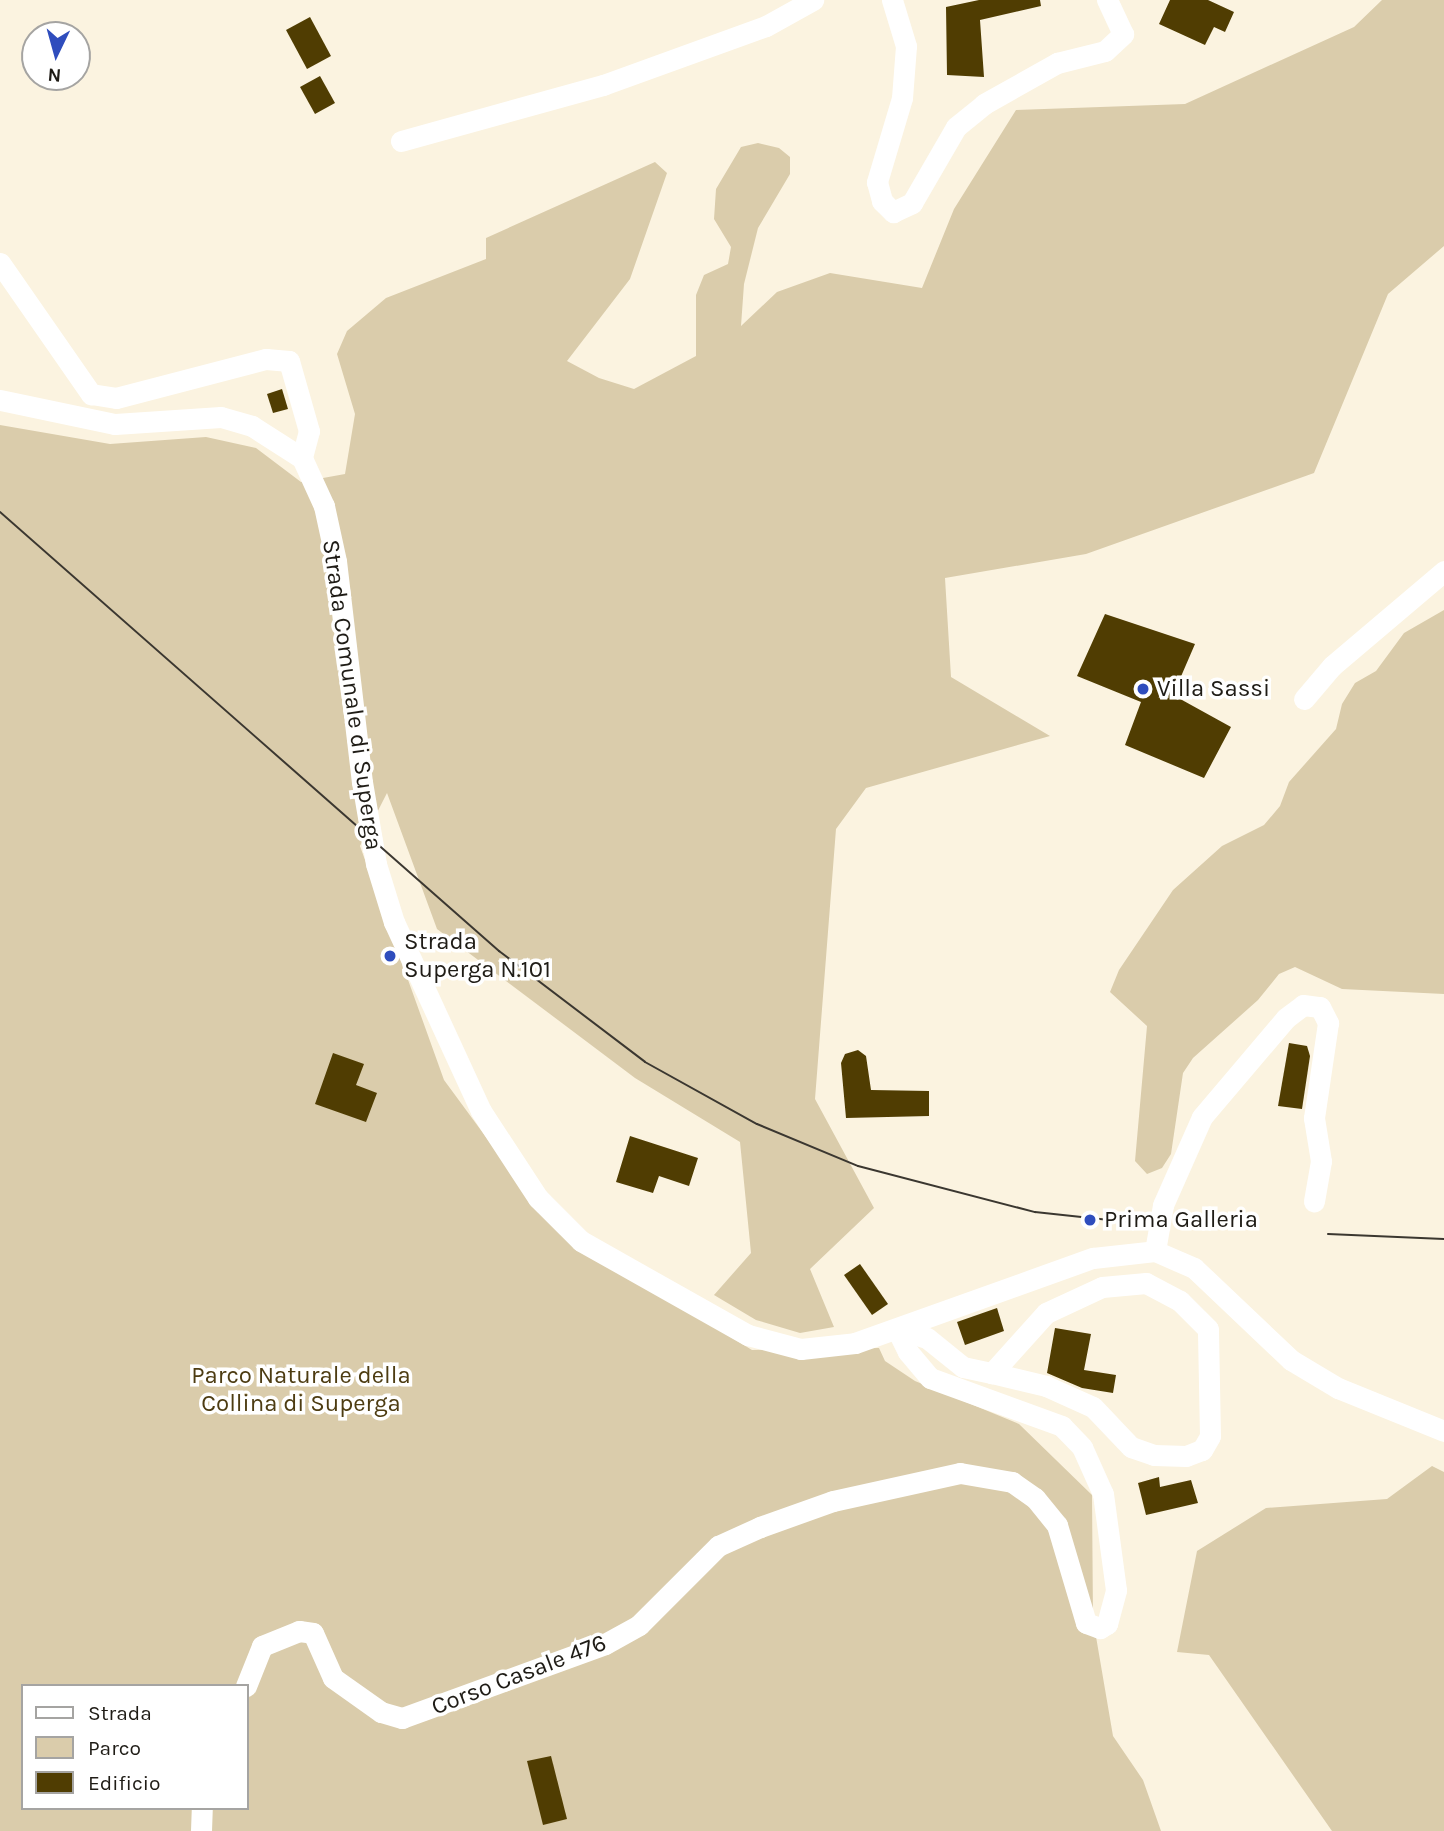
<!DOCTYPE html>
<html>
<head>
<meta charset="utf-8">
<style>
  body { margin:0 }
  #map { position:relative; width:1444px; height:1831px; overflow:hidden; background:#fbf3e0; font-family:Karla,sans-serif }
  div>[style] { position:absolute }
  .green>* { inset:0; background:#daccab }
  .building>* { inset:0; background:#503d02 }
  .minor>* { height:21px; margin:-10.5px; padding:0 10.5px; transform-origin:10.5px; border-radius:10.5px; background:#fff }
  .tram>* { height:2px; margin:-1px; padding:0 1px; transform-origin:1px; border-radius:1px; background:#3b3730 }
  .dots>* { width:19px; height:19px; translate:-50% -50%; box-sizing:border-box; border:4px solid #fff; border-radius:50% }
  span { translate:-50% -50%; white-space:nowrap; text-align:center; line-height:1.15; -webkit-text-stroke:7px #fff; paint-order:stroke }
  .poi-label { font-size:24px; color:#1f1c16 }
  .left { translate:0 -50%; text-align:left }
  .street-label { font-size:24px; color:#1f1c16 }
  .park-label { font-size:24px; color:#4d3c12 }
  .legend { position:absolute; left:21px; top:1684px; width:228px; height:126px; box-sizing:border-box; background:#fff; border:2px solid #a5a4a2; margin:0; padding:9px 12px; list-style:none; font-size:21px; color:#1f1c16 }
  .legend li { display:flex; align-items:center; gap:14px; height:35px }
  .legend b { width:35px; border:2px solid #a5a4a2 }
  .north { position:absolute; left:21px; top:21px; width:70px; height:70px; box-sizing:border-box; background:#fff; border:2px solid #a5a4a2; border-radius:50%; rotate:185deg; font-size:19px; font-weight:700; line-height:28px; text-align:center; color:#1f1c16 }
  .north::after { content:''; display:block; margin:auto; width:24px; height:32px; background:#2f4dbd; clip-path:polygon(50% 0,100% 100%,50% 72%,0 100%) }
</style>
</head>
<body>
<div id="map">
  <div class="green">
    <div style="clip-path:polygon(evenodd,1382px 0,1444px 0,1444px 246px,1388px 294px,1314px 473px,1086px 554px,945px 578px,951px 677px,1050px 736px,866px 788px,836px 829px,815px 1099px,874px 1208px,810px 1269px,834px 1327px,800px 1333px,756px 1320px,714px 1295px,751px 1253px,740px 1142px,635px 1078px,437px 929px,387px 793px,360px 846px,444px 1080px,525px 1190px,572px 1241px,752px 1350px,879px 1348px,885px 1361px,915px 1381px,1019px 1424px,1092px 1495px,1093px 1619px,1113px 1736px,1143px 1780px,1161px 1831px,0 1831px,0 425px,110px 444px,206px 437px,256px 448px,301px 482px,345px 474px,355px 414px,337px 354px,347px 331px,386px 298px,486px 259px,486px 238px,655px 162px,667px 173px,630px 279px,567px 361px,599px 378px,634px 389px,696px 356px,696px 295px,704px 275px,728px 264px,731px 247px,714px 219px,716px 189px,741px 147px,758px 143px,779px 148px,790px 157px,790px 174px,758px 228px,744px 284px,741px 326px,777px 292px,830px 273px,922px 288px,954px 209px,1016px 110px,1185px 104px,1354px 27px,1382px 0,23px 1686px,247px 1686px,247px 1808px,23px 1808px,23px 1686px)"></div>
    <div style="clip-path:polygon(1444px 610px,1444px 994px,1342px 989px,1295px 967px,1279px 974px,1258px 1000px,1193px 1058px,1183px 1073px,1171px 1154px,1162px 1168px,1147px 1174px,1135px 1161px,1147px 1026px,1110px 992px,1119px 970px,1173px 890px,1222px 846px,1264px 825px,1280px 806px,1289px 782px,1336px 729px,1342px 704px,1355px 683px,1376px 671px,1404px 633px)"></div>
    <div style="clip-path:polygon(1432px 1466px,1444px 1472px,1444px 1831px,1332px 1831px,1209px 1655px,1177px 1652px,1197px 1551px,1266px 1508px,1387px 1499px)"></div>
  </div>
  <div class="building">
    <div style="clip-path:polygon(979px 0,1040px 0,1041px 6px,980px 20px,984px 77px,947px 75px,946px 7px)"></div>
    <div style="clip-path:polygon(1170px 0,1208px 0,1234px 12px,1225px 32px,1214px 27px,1205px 45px,1159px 24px)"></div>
    <div style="clip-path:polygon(310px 17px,331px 56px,307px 69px,286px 30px)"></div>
    <div style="clip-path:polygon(320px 76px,335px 103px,315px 114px,300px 87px)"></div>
    <div style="clip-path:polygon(282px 389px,288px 409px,273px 413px,267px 394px)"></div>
    <div style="clip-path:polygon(1105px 614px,1195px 644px,1173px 695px,1231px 727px,1204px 778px,1125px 745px,1141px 702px,1077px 676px)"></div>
    <div style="clip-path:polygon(1289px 1043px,1307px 1046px,1310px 1056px,1302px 1109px,1278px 1106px)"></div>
    <div style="clip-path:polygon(858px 1050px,866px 1056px,871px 1090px,929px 1091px,929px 1116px,846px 1118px,841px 1063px,845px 1054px)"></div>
    <div style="clip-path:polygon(333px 1053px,364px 1064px,356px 1085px,377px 1093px,366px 1122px,315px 1104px)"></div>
    <div style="clip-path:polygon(630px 1136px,698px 1158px,689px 1186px,659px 1176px,653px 1193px,616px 1182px)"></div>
    <div style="clip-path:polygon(860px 1264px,888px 1304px,872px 1315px,844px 1275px)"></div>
    <div style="clip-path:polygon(997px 1308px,1004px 1331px,965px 1345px,957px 1322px)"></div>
    <div style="clip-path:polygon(1055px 1328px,1091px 1334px,1084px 1370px,1116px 1375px,1113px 1393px,1082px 1388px,1047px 1373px)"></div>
    <div style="clip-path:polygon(1159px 1477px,1160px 1487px,1191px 1480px,1198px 1503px,1146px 1515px,1138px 1483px)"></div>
    <div style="clip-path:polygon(551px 1756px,567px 1819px,543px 1825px,527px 1761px)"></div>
  </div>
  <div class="minor">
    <div style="left:892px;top:0;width:48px;rotate:73.1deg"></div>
    <div style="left:906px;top:46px;width:52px;rotate:94.4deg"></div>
    <div style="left:902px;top:98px;width:88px;rotate:106.6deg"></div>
    <div style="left:877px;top:182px;width:20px;rotate:75deg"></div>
    <div style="left:882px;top:201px;width:16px;rotate:45deg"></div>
    <div style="left:893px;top:212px;width:21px;rotate:-25deg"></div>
    <div style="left:912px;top:203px;width:88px;rotate:-59.9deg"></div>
    <div style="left:956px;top:127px;width:36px;rotate:-39deg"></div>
    <div style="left:984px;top:104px;width:84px;rotate:-29.3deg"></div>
    <div style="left:1057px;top:63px;width:49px;rotate:-14deg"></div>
    <div style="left:1105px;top:51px;width:25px;rotate:-43deg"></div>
    <div style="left:1123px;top:34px;width:38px;rotate:-115deg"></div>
    <div style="left:401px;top:141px;width:210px;rotate:-15.5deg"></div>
    <div style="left:603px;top:85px;width:173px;rotate:-19.9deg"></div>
    <div style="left:766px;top:26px;width:54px;rotate:-29deg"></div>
    <div style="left:0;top:263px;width:160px;rotate:55.2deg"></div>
    <div style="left:91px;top:394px;width:25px;rotate:9deg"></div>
    <div style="left:116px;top:398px;width:155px;rotate:-14.6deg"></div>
    <div style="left:266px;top:359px;width:23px;rotate:5deg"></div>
    <div style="left:289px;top:361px;width:73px;rotate:74.1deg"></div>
    <div style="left:309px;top:431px;width:28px;rotate:105deg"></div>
    <div style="left:0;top:400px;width:117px;rotate:11.8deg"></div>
    <div style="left:115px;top:424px;width:106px;rotate:-3.8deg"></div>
    <div style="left:221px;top:417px;width:32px;rotate:16deg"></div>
    <div style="left:252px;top:426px;width:59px;rotate:32.6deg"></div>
    <div style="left:302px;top:458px;width:53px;rotate:65.4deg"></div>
    <div style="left:324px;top:506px;width:56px;rotate:77.7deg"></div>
    <div style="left:336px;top:561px;width:223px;rotate:83.3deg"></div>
    <div style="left:362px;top:782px;width:83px;rotate:80.3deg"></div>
    <div style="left:376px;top:864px;width:61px;rotate:72.8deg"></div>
    <div style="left:394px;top:922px;width:208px;rotate:65.3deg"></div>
    <div style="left:481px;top:1111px;width:104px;rotate:56.8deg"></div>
    <div style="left:538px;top:1198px;width:61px;rotate:45deg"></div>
    <div style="left:581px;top:1241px;width:192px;rotate:29.4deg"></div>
    <div style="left:748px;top:1335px;width:55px;rotate:14.8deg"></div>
    <div style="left:801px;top:1349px;width:54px;rotate:-6.3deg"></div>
    <div style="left:855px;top:1343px;width:253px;rotate:-19.7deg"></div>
    <div style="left:1093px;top:1258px;width:62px;rotate:-6.4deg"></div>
    <div style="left:1155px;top:1251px;width:43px;rotate:23.6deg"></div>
    <div style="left:1194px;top:1268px;width:134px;rotate:43.5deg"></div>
    <div style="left:1291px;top:1360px;width:55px;rotate:30.8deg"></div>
    <div style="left:1338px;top:1388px;width:114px;rotate:22.1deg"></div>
    <div style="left:1304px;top:699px;width:43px;rotate:-49.7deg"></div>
    <div style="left:1332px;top:666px;width:147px;rotate:-40.3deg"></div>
    <div style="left:1155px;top:1251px;width:47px;rotate:-80.1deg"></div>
    <div style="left:1163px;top:1205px;width:96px;rotate:-66.1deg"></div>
    <div style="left:1202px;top:1117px;width:130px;rotate:-49.7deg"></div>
    <div style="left:1286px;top:1018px;width:21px;rotate:-37deg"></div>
    <div style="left:1303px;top:1005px;width:17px;rotate:7deg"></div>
    <div style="left:1320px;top:1007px;width:18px;rotate:63deg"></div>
    <div style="left:1328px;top:1023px;width:96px;rotate:98.4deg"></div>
    <div style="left:1314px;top:1118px;width:44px;rotate:80.8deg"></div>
    <div style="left:1321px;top:1161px;width:41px;rotate:99.9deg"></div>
    <div style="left:897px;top:1329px;width:31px;rotate:17deg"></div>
    <div style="left:927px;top:1338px;width:46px;rotate:38.9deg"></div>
    <div style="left:963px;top:1367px;width:30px;rotate:12deg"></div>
    <div style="left:992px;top:1373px;width:56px;rotate:13.5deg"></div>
    <div style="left:1046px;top:1386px;width:51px;rotate:24.1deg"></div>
    <div style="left:1093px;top:1407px;width:55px;rotate:46.5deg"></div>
    <div style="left:1131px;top:1447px;width:24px;rotate:19deg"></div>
    <div style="left:1154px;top:1455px;width:32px;rotate:2deg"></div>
    <div style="left:1186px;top:1456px;width:17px;rotate:-21deg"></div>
    <div style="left:1202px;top:1450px;width:16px;rotate:-60deg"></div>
    <div style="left:1210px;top:1436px;width:107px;rotate:-91.1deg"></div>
    <div style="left:1208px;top:1329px;width:40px;rotate:-135deg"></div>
    <div style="left:1180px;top:1301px;width:38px;rotate:-152deg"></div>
    <div style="left:1146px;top:1283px;width:44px;rotate:174.8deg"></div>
    <div style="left:1102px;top:1287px;width:62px;rotate:155.1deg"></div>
    <div style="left:1046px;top:1313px;width:81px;rotate:132deg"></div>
    <div style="left:246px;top:1686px;width:43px;rotate:-68.2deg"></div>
    <div style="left:262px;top:1646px;width:40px;rotate:-22deg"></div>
    <div style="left:299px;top:1631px;width:14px;rotate:8deg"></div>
    <div style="left:313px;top:1633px;width:49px;rotate:66deg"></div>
    <div style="left:333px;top:1678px;width:59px;rotate:35.3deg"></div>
    <div style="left:381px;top:1712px;width:22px;rotate:16deg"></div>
    <div style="left:402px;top:1718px;width:216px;rotate:-20deg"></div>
    <div style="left:605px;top:1644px;width:39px;rotate:-29deg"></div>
    <div style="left:639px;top:1625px;width:112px;rotate:-45deg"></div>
    <div style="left:718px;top:1546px;width:46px;rotate:-24.3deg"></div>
    <div style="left:760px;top:1527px;width:77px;rotate:-19.6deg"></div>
    <div style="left:833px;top:1501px;width:130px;rotate:-12.4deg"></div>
    <div style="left:960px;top:1473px;width:53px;rotate:9.8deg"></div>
    <div style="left:1012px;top:1482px;width:28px;rotate:35deg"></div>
    <div style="left:1035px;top:1498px;width:35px;rotate:51deg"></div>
    <div style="left:1057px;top:1525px;width:102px;rotate:73.5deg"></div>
    <div style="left:1086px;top:1623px;width:15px;rotate:20deg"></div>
    <div style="left:1100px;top:1628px;width:8px;rotate:-30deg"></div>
    <div style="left:1107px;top:1624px;width:35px;rotate:-75deg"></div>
    <div style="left:1116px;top:1590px;width:97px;rotate:-97.7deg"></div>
    <div style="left:1103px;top:1494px;width:51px;rotate:-114.1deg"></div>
    <div style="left:1082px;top:1447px;width:29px;rotate:-134deg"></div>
    <div style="left:1062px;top:1426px;width:140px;rotate:-160deg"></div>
    <div style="left:930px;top:1378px;width:34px;rotate:-130deg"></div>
    <div style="left:908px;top:1352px;width:25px;rotate:-116deg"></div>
    <div style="left:201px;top:1831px;width:23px;rotate:-88deg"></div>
  </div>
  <div class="tram">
    <div style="left:0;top:512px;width:665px;rotate:41.34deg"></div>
    <div style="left:499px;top:951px;width:183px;rotate:37.2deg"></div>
    <div style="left:645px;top:1062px;width:128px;rotate:29deg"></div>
    <div style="left:757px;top:1124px;width:109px;rotate:22.6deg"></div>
    <div style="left:858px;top:1166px;width:183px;rotate:14.6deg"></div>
    <div style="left:1035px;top:1212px;width:112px;rotate:6.2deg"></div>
    <div style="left:1328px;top:1234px;width:116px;rotate:2.5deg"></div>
  </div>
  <div class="dots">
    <div style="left:1143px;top:689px;background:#2f4dbd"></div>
    <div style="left:390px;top:956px;background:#2f4dbd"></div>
    <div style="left:1090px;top:1220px;background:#2f4dbd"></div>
  </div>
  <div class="poi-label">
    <span class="left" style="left:1157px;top:689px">Villa Sassi</span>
    <span class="left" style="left:404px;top:956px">Strada<br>Superga N.101</span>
    <span class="left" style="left:1104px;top:1220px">Prima Galleria</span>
  </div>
  <div class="street-label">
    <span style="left:352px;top:695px;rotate:82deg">Strada Comunale di Superga</span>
    <span style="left:519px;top:1675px;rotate:-21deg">Corso Casale 476</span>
  </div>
  <div class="park-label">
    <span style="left:301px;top:1390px">Parco Naturale della<br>Collina di Superga</span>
  </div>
  <ul class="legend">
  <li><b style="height:9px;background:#fff"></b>Strada</li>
  <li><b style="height:19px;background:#daccab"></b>Parco</li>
  <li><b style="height:19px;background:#503d02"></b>Edificio</li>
  </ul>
  <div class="north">N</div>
</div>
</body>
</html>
